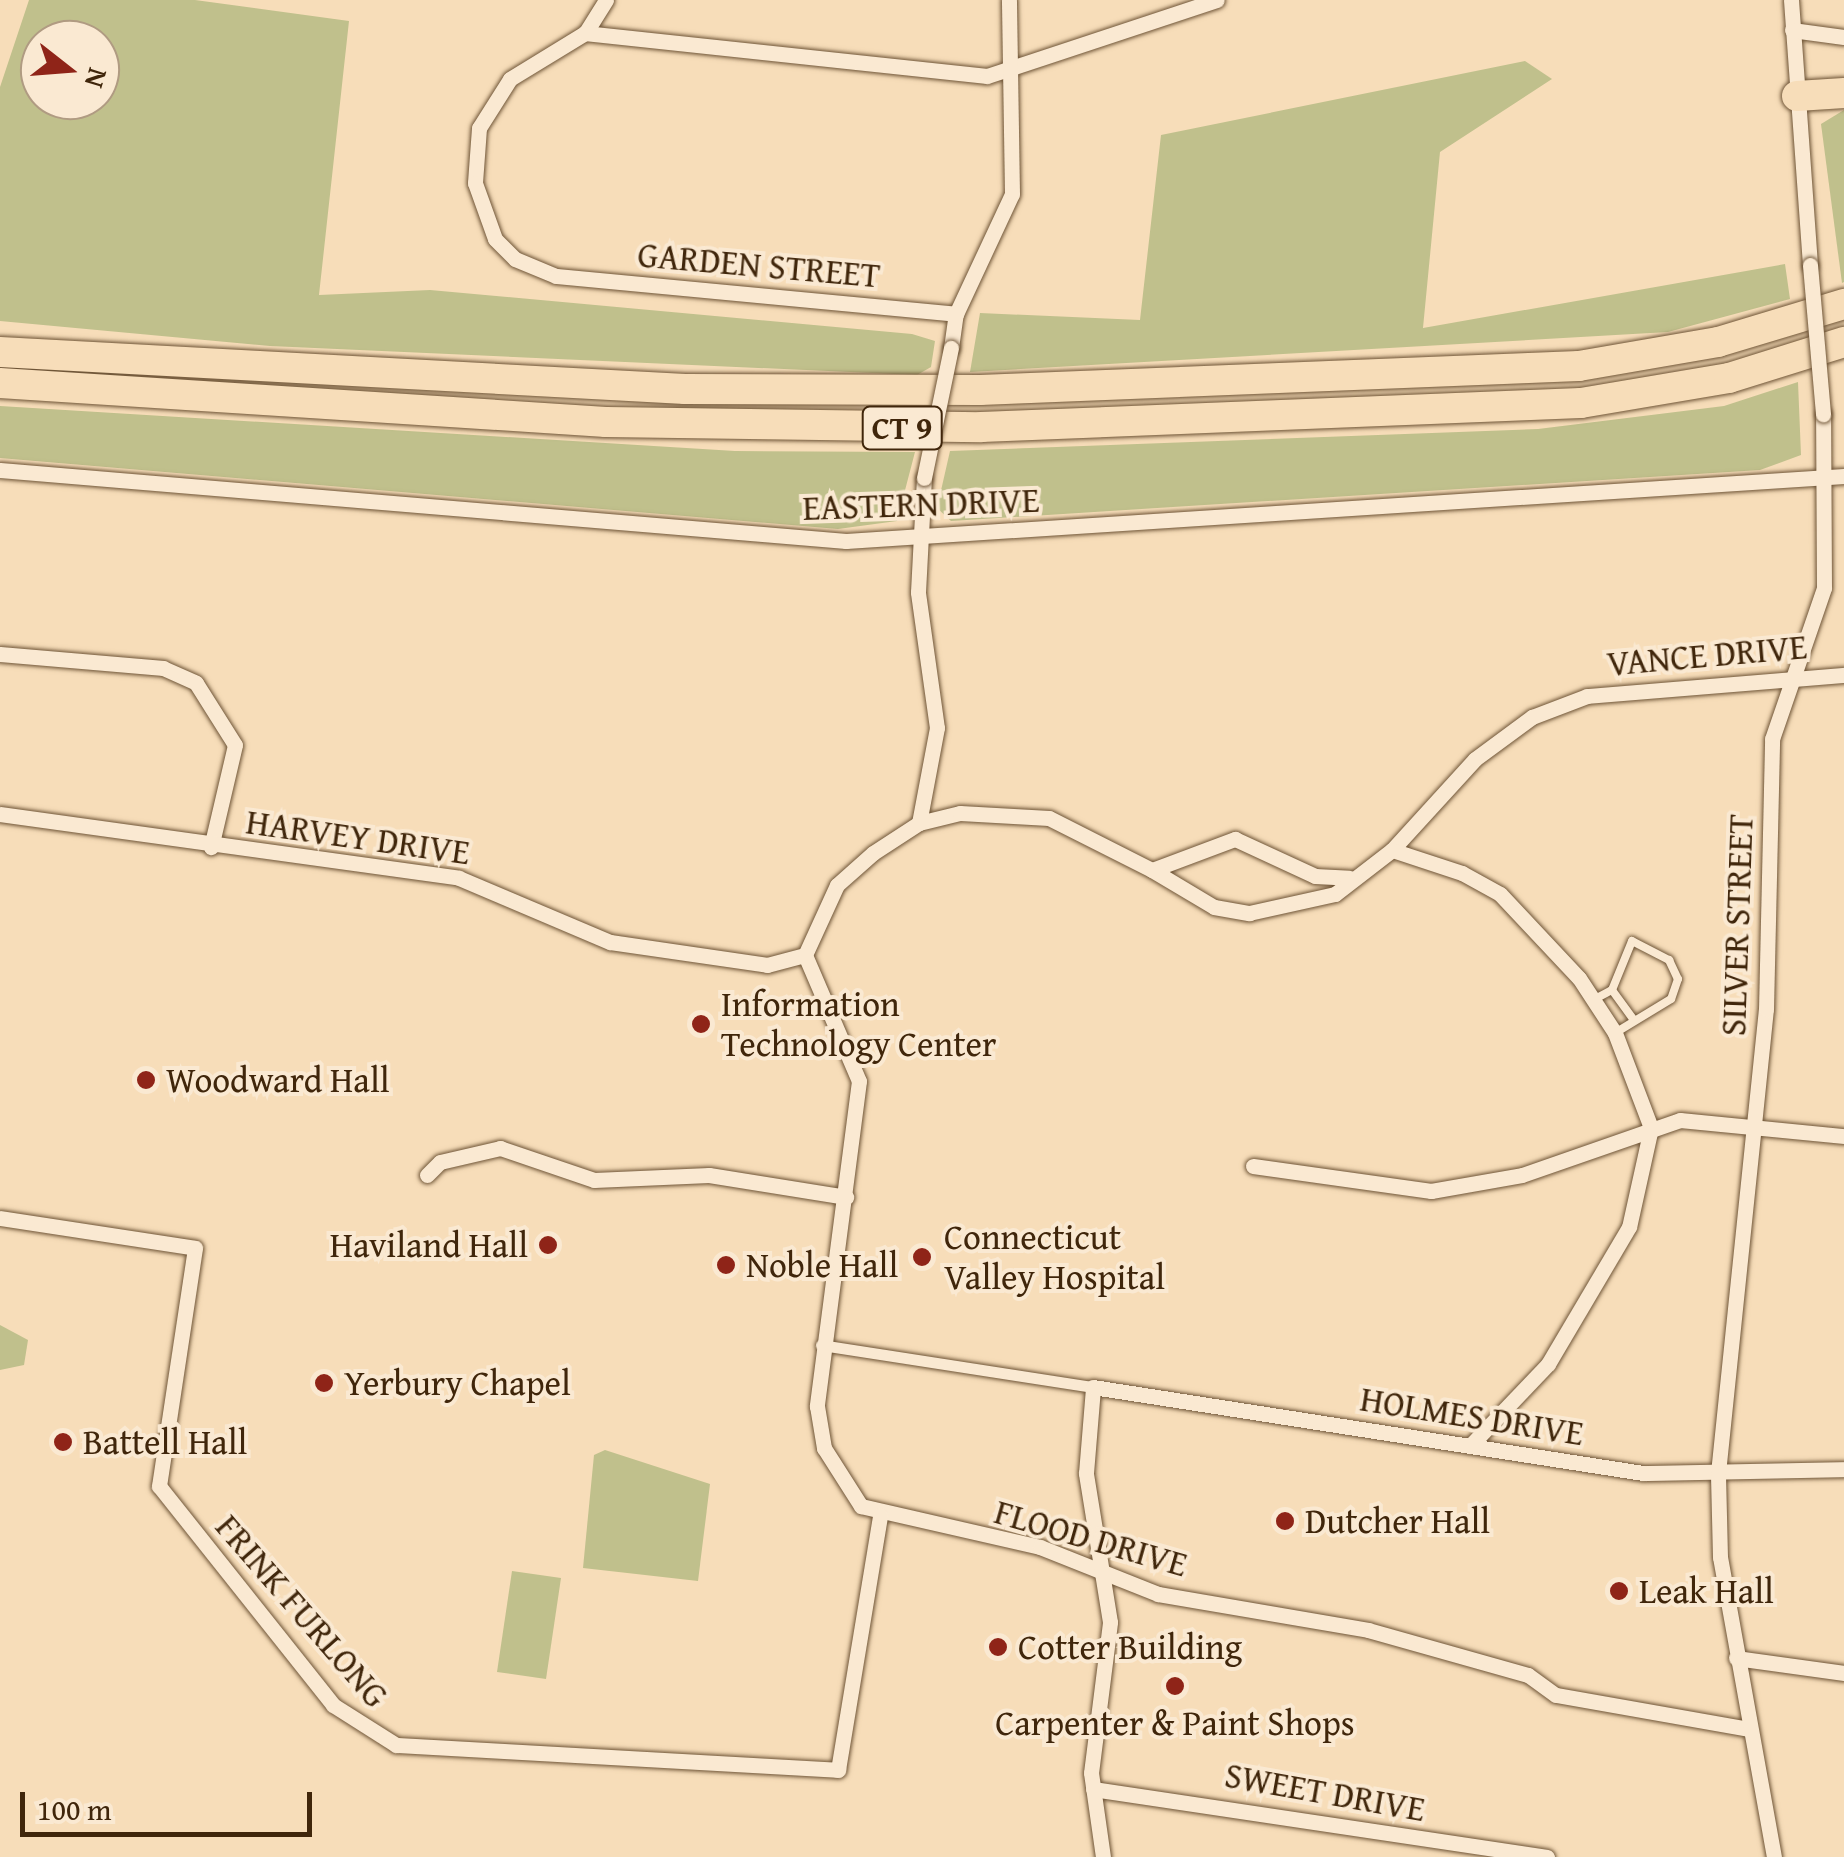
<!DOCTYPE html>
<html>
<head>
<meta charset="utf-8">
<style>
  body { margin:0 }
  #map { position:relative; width:1844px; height:1857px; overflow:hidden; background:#f7ddb9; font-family:"Gentium Book Plus",serif }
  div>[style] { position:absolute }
  .green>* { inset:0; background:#c0c08c }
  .roads { filter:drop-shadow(0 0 2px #6e5436) drop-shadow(0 0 2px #6e5436) }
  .service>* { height:8px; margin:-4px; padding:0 4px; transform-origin:4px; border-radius:4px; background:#fae9d2 }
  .pedestrian>* { height:11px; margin:-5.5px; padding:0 5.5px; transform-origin:5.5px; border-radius:5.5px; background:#fae9d2 }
  .minor>* { height:15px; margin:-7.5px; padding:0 7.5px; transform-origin:7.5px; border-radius:7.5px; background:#fae9d2 }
  .motorway>* { height:30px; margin:-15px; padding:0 15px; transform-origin:15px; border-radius:15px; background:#f7ddb9 }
  .bridges { filter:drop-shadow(0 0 2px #6e5436) drop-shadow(0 0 2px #6e5436) }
  .minor-bridge>* { height:15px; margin:-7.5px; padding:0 7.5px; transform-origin:7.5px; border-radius:7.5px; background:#fae9d2 }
  .dots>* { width:28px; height:28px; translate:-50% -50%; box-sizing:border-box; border:5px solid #fae9d2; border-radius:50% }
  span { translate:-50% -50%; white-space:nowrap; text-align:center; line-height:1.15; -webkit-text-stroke:8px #fae9d2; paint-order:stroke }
  .shield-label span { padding:2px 8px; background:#fae9d2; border:2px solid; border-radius:8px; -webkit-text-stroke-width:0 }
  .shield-label { font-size:32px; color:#40260b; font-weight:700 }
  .street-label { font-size:35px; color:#40260b }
  .poi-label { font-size:35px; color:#40260b }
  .left { translate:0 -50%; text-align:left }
  .right { translate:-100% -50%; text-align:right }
  .north { position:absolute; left:20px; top:20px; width:100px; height:100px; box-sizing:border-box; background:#fae9d2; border:2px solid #b09b82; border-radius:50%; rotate:107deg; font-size:28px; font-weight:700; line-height:40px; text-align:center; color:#40260b }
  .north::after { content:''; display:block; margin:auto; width:35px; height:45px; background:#8f2418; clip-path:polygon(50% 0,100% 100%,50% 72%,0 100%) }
  .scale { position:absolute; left:20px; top:1792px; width:292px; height:45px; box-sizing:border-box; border:5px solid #40260b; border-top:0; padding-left:12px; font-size:30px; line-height:35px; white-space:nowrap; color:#40260b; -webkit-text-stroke:8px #fae9d2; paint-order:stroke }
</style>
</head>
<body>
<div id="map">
  <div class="green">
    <div style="clip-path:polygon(evenodd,29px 0,195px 0,349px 21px,319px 295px,430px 290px,912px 334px,935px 341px,931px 367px,917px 375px,270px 346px,0 321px,0 87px,29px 0,40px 40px,100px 40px,100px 100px,40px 100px,40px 40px)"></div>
    <div style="clip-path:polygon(1525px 61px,1552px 79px,1440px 152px,1423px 328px,1785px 264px,1790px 299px,1668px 332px,970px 372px,980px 313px,1140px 320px,1161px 135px)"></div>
    <div style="clip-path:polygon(1844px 110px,1844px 282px,1842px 283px,1821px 124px)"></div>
    <div style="clip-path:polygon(1798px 382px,1801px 455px,1760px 470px,951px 521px,937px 508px,950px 451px,1538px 429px,1724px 406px)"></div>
    <div style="clip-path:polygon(0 406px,735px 451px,915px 452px,897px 521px,838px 529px,0 458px)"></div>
    <div style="clip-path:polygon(0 1325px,28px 1340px,24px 1365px,0 1370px)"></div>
    <div style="clip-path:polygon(605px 1450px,710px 1484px,698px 1581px,583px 1568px,594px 1455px)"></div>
    <div style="clip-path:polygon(512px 1571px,561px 1578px,546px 1679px,497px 1672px)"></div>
  </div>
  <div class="roads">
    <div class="service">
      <div style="left:1612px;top:990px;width:37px;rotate:54deg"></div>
      <div style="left:1595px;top:999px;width:19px;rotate:-28deg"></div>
      <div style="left:1612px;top:990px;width:53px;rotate:-67.8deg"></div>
      <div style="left:1632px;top:941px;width:42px;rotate:27.2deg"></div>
      <div style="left:1669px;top:960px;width:21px;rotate:65deg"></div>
      <div style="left:1678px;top:979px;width:21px;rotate:109deg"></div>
      <div style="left:1671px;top:999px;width:66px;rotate:148.7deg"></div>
    </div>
    <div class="pedestrian">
      <div style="left:821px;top:1345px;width:275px;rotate:8.8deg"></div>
    </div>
    <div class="minor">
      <div style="left:606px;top:0;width:39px;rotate:122deg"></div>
      <div style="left:585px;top:33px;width:88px;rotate:148.5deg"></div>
      <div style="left:510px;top:79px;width:58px;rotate:122.3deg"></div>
      <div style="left:479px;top:128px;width:55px;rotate:94.2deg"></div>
      <div style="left:475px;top:183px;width:59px;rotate:70.3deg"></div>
      <div style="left:495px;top:239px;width:28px;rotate:45deg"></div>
      <div style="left:515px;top:259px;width:44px;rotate:22.5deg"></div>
      <div style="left:556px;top:276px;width:402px;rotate:5.4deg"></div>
      <div style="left:1791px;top:0;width:266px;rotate:85.9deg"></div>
      <div style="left:1792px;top:30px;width:52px;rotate:7.7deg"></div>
      <div style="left:585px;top:33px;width:404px;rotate:6.1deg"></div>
      <div style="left:987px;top:76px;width:242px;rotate:-18.3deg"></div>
      <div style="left:951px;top:348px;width:34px;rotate:-82deg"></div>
      <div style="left:956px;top:314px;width:132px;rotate:-65deg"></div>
      <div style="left:1012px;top:194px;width:194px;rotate:-90.9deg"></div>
      <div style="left:0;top:470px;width:849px;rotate:4.8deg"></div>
      <div style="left:846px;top:541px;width:1000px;rotate:-3.73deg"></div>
      <div style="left:0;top:654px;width:164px;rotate:4.9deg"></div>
      <div style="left:163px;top:668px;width:36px;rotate:24deg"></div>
      <div style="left:196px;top:683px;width:73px;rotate:57.8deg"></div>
      <div style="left:235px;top:745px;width:105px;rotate:103.2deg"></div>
      <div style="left:0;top:814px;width:463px;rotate:7.9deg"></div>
      <div style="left:459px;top:878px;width:164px;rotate:23deg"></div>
      <div style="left:610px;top:942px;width:159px;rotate:8.3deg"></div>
      <div style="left:767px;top:965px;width:39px;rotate:-15deg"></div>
      <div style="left:805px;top:955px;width:77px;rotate:-65.4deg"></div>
      <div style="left:837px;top:885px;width:48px;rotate:-41.6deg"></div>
      <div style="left:873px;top:853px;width:55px;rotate:-33.1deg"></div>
      <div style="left:919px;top:823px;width:42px;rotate:-13.7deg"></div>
      <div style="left:960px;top:813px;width:89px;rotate:3.2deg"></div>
      <div style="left:1049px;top:818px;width:115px;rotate:26.8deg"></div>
      <div style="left:1152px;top:870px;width:89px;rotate:-20.5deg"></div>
      <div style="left:1235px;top:839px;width:88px;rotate:24.8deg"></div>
      <div style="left:1315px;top:876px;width:34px;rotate:3deg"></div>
      <div style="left:919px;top:823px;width:97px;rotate:-79.3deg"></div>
      <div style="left:937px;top:728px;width:137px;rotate:-98deg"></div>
      <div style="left:918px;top:592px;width:114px;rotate:-87deg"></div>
      <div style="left:1392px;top:850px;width:123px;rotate:-47.6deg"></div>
      <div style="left:1475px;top:759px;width:71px;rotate:-36.4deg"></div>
      <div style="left:1532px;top:717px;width:59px;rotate:-20.9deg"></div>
      <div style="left:1587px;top:696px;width:258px;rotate:-4.7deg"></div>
      <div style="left:1152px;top:870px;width:72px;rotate:30.8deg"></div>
      <div style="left:1214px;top:907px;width:36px;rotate:10deg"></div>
      <div style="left:1249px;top:913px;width:88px;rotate:-12.5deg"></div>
      <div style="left:1335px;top:894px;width:72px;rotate:-37.7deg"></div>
      <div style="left:1392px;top:850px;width:74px;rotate:18.2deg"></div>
      <div style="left:1462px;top:873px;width:43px;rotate:28.9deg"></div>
      <div style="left:1500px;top:894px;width:115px;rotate:46.8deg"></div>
      <div style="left:1579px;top:978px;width:66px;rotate:56.8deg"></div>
      <div style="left:1615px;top:1033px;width:102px;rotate:69.2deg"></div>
      <div style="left:1651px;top:1128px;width:101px;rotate:102.5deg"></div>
      <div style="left:1629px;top:1227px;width:159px;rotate:120.6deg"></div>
      <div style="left:1548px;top:1364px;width:113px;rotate:133.6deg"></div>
      <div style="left:805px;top:955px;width:137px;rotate:66.8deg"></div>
      <div style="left:859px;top:1081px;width:328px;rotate:97.4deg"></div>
      <div style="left:817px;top:1406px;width:43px;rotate:80.5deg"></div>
      <div style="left:824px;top:1448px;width:69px;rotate:57.5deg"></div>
      <div style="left:861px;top:1506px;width:184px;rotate:12.9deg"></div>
      <div style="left:1040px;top:1547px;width:127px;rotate:21.7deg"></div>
      <div style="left:1158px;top:1594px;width:213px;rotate:9.7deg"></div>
      <div style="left:1368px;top:1630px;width:166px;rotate:15.7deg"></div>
      <div style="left:1528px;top:1675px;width:34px;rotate:36deg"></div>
      <div style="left:1556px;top:1695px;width:195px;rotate:10deg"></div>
      <div style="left:1253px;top:1166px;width:180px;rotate:8deg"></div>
      <div style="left:1431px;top:1191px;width:92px;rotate:-10deg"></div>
      <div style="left:1522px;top:1175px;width:167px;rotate:-19.2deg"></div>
      <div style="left:1680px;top:1120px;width:165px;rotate:5.6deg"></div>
      <div style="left:427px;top:1175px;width:18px;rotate:-45deg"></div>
      <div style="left:440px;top:1162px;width:62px;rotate:-13.1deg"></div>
      <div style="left:500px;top:1148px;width:99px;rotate:18.8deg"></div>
      <div style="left:594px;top:1180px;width:115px;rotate:-2.5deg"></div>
      <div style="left:709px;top:1175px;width:139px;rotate:9.1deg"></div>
      <div style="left:0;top:1218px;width:197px;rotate:8.7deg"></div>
      <div style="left:195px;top:1248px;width:241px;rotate:98.6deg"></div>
      <div style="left:159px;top:1486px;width:280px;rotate:51.5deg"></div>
      <div style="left:333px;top:1705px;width:75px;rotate:32.4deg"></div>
      <div style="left:396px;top:1745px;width:443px;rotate:3.2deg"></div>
      <div style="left:838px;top:1770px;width:258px;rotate:-80.6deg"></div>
      <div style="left:1736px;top:1658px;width:109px;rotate:7.9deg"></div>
      <div style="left:1093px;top:1789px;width:459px;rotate:8.5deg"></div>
      <div style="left:1103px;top:1857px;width:85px;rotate:-98.1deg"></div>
      <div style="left:1091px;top:1773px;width:152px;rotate:-82.8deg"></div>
      <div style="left:1110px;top:1622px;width:151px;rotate:-99.2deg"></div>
      <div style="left:1086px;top:1473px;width:86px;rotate:-85.3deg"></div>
      <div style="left:1093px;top:1387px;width:557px;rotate:8.89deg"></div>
      <div style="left:1643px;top:1473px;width:201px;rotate:-1.1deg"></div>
      <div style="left:1774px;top:1857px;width:305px;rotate:-100.2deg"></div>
      <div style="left:1720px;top:1557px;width:84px;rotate:-91.4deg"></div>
      <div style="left:1718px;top:1473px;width:466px;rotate:-84.1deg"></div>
      <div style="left:1766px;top:1009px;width:270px;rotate:-88.7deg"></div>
      <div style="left:1772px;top:739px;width:160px;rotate:-71deg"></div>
      <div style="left:1824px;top:588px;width:174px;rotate:-90.3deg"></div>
    </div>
    <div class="motorway">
      <div style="left:1797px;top:96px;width:47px;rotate:-3.7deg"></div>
      <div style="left:0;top:352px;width:686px;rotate:3.09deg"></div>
      <div style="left:685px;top:389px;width:295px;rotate:0.2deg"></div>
      <div style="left:980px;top:390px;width:599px;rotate:-2.29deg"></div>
      <div style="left:1579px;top:366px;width:141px;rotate:-9.8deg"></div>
      <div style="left:1718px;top:342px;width:132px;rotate:-16.8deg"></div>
      <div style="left:0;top:383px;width:607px;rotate:3.68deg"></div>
      <div style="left:606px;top:422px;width:375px;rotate:0.8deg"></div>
      <div style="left:981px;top:427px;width:600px;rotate:-2.29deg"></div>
      <div style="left:1581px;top:403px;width:150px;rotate:-9.6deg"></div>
      <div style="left:1729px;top:378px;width:121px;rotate:-17.4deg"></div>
    </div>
  </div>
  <div class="bridges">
    <div class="minor-bridge">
      <div style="left:1810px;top:265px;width:150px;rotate:85deg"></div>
      <div style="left:924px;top:478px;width:133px;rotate:-78.3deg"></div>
    </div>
  </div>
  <div class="dots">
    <div style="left:701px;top:1024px;background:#8f2418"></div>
    <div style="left:146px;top:1080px;background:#8f2418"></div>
    <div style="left:548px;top:1245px;background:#8f2418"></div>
    <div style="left:922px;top:1257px;background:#8f2418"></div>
    <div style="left:726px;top:1265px;background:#8f2418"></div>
    <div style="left:324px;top:1383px;background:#8f2418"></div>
    <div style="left:63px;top:1442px;background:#8f2418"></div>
    <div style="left:1285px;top:1521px;background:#8f2418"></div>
    <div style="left:1619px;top:1591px;background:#8f2418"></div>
    <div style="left:998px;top:1647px;background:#8f2418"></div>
    <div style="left:1175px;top:1686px;background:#8f2418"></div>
  </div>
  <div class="shield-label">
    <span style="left:902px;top:428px">CT 9</span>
  </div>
  <div class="street-label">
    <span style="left:759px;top:265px;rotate:5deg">GARDEN STREET</span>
    <span style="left:921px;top:504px;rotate:-2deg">EASTERN DRIVE</span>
    <span style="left:1707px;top:655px;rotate:-5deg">VANCE DRIVE</span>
    <span style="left:358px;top:837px;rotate:8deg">HARVEY DRIVE</span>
    <span style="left:1737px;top:925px;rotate:-88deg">SILVER STREET</span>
    <span style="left:1472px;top:1416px;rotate:9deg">HOLMES DRIVE</span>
    <span style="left:1091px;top:1538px;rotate:16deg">FLOOD DRIVE</span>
    <span style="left:302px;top:1611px;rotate:49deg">FRINK FURLONG</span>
    <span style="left:1325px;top:1792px;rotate:10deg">SWEET DRIVE</span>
  </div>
  <div class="poi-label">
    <span class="left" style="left:721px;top:1024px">Information<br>Technology Center</span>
    <span class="left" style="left:166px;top:1080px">Woodward Hall</span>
    <span class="left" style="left:944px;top:1257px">Connecticut<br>Valley Hospital</span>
    <span class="right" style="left:528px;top:1245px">Haviland Hall</span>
    <span class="left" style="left:746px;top:1265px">Noble Hall</span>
    <span class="left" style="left:344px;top:1383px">Yerbury Chapel</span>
    <span class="left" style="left:83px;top:1442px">Battell Hall</span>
    <span class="left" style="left:1305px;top:1521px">Dutcher Hall</span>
    <span class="left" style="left:1639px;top:1591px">Leak Hall</span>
    <span class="left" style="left:1018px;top:1647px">Cotter Building</span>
    <span style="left:1175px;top:1723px">Carpenter &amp; Paint Shops</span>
  </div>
  <div class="north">N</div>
  <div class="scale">100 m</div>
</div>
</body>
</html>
